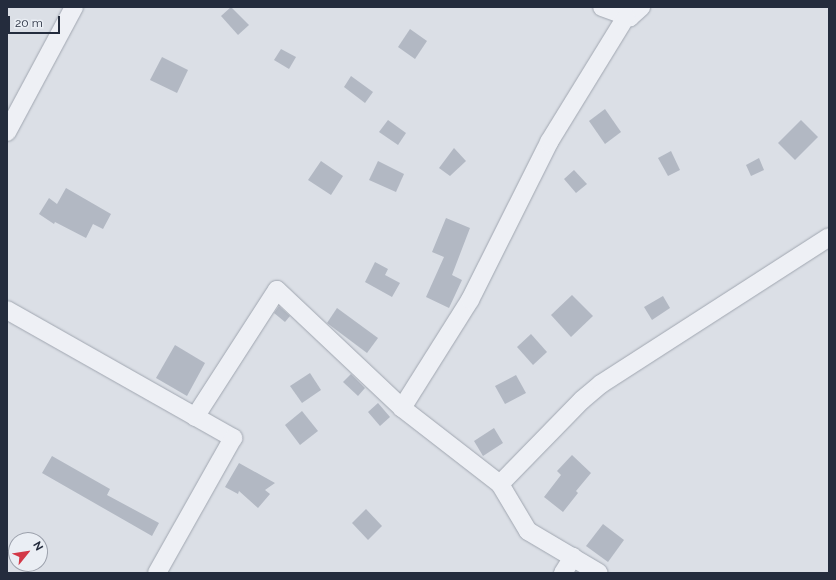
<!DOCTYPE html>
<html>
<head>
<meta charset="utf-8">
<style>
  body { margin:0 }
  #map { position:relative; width:836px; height:580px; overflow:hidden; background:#dbdfe6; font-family:Raleway,sans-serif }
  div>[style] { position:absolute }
  .building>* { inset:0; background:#b2b8c3 }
  .roads { filter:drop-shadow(0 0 1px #a0a6b0) drop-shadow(0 0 1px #a0a6b0) }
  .street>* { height:18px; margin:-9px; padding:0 9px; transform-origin:9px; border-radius:9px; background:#eef0f5 }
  span { translate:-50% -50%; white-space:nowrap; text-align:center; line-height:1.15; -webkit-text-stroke:3px #eaeef4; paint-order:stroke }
  .frame { position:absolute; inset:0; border:8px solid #242c3d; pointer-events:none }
  .north { position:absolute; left:8px; top:532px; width:40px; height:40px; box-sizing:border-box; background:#eaeef4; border:1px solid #9ba0ab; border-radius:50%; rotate:60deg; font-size:11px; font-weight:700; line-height:16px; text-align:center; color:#242c3d }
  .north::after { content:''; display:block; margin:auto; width:14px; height:18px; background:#d33847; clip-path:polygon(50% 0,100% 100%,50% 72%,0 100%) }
  .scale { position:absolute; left:8px; top:16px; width:52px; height:18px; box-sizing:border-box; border:2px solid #242c3d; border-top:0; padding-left:5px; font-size:12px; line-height:14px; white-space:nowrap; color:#242c3d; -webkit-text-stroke:3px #eaeef4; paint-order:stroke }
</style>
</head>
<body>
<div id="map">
  <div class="building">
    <div style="clip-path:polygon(231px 7px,249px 25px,238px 35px,221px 16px)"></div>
    <div style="clip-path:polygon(410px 29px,427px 41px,415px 59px,398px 47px)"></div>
    <div style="clip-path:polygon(281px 49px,296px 57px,289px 69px,274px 60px)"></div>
    <div style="clip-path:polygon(162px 57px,188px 70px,177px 93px,150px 80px)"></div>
    <div style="clip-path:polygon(351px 76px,373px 92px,365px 103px,344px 87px)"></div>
    <div style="clip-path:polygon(605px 109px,621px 132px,605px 144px,589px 121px)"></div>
    <div style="clip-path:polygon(388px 120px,406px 133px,398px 145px,379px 132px)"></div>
    <div style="clip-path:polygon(801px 120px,818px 137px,795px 160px,778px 143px)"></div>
    <div style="clip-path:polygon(454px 148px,466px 161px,450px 176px,439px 168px)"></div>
    <div style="clip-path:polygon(671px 151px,680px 170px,668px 176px,658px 158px)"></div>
    <div style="clip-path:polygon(759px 158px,764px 170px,751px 176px,746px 165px)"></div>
    <div style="clip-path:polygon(321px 161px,343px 176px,331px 195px,308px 180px)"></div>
    <div style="clip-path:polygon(378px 161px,404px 174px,396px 192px,369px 180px)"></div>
    <div style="clip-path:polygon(574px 170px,587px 184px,576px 193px,564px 179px)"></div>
    <div style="clip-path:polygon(66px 188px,111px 214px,103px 229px,93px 224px,86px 238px,55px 222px,54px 224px,39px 214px,49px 198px,57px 204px)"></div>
    <div style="clip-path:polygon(446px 218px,470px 228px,452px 275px,462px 280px,449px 308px,426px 297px,444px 257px,432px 252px)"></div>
    <div style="clip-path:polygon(375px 262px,388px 269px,385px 275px,400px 283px,392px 297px,365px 282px)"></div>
    <div style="clip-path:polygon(572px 295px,593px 316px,571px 337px,551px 315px)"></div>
    <div style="clip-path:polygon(663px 296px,670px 308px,652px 320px,644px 307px)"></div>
    <div style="clip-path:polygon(279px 306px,290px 316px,285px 322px,274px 313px)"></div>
    <div style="clip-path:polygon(337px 308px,378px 338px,367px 353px,327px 323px)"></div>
    <div style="clip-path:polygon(531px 334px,547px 352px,533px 365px,517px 347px)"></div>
    <div style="clip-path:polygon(175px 345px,205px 363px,187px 396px,156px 378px)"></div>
    <div style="clip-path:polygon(310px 373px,321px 390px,302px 403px,290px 386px)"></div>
    <div style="clip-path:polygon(351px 374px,365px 388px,358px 396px,343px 382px)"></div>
    <div style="clip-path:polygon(516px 375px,526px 393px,505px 404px,495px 386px)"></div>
    <div style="clip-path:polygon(378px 403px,390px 417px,380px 426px,368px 412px)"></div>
    <div style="clip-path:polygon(302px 411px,318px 431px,300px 445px,285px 425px)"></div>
    <div style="clip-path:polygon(494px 428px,503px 443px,483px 456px,474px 441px)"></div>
    <div style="clip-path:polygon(572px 455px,591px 473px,576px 491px,578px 493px,563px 512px,544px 497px,561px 475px,557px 471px)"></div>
    <div style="clip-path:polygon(52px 456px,110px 489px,107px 495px,159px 523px,152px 536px,42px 473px)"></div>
    <div style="clip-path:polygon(239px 463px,275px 483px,265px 490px,270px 494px,258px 508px,239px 491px,238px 494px,225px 487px)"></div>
    <div style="clip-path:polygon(366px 509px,382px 526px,368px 540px,352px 523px)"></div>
    <div style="clip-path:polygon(603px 524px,624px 540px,608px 562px,586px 546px)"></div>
  </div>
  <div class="roads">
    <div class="street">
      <div style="left:602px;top:7px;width:30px;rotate:20deg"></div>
      <div style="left:630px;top:17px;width:15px;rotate:-42deg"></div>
      <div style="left:7px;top:132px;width:142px;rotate:-61.8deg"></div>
      <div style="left:7px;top:310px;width:260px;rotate:29.5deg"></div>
      <div style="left:233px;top:438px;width:155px;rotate:119.4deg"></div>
      <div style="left:402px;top:408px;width:128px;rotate:-57.8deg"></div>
      <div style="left:470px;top:300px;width:177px;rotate:-63.4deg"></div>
      <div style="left:549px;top:142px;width:147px;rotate:-58.4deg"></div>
      <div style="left:195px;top:417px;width:151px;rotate:-57.2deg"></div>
      <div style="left:277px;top:290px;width:172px;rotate:43.3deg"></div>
      <div style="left:402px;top:408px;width:124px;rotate:37.8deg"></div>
      <div style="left:500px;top:484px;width:55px;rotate:59.2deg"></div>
      <div style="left:528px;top:531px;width:82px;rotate:30.6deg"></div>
      <div style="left:500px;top:484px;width:117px;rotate:-45.7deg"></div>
      <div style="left:582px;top:400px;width:25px;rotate:-40deg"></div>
      <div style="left:601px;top:384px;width:271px;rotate:-32.8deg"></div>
      <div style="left:563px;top:573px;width:19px;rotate:-58deg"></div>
    </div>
  </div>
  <div class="frame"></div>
  <div class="north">N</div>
  <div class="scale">20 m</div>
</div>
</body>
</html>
